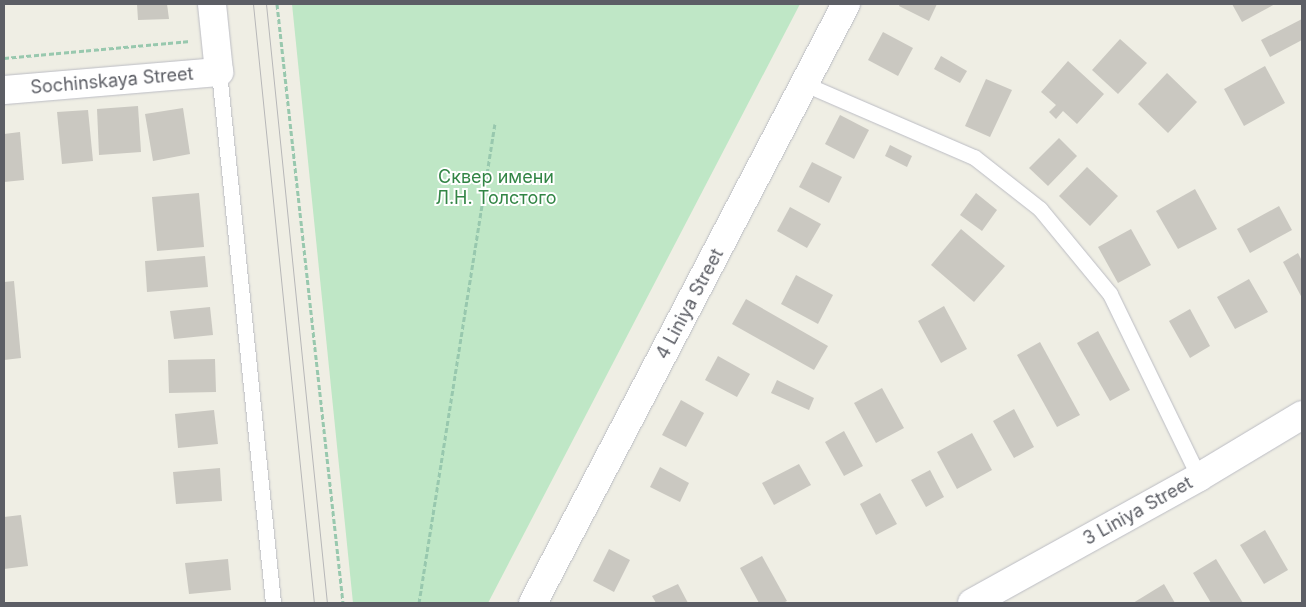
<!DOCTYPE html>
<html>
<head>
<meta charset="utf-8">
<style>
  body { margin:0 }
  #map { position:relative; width:1306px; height:607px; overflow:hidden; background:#efeee4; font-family:Inter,sans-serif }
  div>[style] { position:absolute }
  .green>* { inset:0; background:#bfe7c6 }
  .building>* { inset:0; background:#cac8c1 }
  .path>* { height:3px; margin-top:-1.5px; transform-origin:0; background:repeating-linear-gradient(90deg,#98c8ae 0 5px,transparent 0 7.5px) }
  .roads { filter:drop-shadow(0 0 1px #bbbcc3) drop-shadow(0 0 1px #bbbcc3) }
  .service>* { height:15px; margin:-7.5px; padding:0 7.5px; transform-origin:7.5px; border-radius:7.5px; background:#fff }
  .minor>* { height:28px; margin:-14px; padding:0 14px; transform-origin:14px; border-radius:14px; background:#fff }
  .tertiary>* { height:28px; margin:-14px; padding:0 14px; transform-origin:14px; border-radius:14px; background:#fff }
  .tram>* { height:1px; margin:-0.5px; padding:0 0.5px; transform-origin:0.5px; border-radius:0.5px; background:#b7b7b8 }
  span { translate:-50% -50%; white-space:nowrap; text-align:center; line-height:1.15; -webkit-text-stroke:4px #fff; paint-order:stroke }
  .street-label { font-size:18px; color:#5c5e65 }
  .park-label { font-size:18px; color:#328545 }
  .frame { position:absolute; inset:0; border:5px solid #5c5e65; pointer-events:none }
</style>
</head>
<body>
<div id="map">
  <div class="green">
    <div style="clip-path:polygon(292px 4px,800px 4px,488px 603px,353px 603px)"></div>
  </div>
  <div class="building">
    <div style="clip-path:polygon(137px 4px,167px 4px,169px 19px,138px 20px)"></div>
    <div style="clip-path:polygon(900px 4px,937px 4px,929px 21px,899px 6px)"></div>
    <div style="clip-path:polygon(1232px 4px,1275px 4px,1242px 22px)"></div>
    <div style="clip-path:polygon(1302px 19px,1302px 40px,1270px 57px,1261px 40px)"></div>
    <div style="clip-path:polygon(883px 32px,913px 48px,898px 76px,868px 60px)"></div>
    <div style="clip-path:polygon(1120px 39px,1147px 63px,1118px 94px,1092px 70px)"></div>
    <div style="clip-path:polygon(941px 56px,967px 71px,960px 83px,934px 69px)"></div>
    <div style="clip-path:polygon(1068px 61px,1104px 94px,1077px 124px,1063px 111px,1056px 119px,1049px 112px,1056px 105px,1041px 92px)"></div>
    <div style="clip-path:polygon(1265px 66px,1285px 103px,1244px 126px,1224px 89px)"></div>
    <div style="clip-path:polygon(1167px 73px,1197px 102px,1168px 133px,1138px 104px)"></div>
    <div style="clip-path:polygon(986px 79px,1012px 90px,990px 137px,965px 126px)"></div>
    <div style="clip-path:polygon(138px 106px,141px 152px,99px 155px,97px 109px)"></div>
    <div style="clip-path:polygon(183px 108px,190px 154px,153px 161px,145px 114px)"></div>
    <div style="clip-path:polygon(88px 110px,93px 161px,62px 164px,57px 112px)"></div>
    <div style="clip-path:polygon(840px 115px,869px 130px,854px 159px,825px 144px)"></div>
    <div style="clip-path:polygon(20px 132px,24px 180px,4px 182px,4px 134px)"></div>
    <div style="clip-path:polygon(1059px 138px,1077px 156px,1048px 186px,1029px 168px)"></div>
    <div style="clip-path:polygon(890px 145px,912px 156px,907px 167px,885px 156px)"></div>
    <div style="clip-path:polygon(812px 162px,842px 177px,829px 203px,799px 187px)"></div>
    <div style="clip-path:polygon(1087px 167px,1118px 196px,1090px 226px,1059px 196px)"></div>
    <div style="clip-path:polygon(1195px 189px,1217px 229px,1178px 249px,1156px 211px)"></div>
    <div style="clip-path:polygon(199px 193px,204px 247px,157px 251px,152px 197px)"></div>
    <div style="clip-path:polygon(976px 193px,997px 210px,982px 231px,960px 215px)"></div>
    <div style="clip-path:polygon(1279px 206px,1292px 230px,1250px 253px,1237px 229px)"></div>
    <div style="clip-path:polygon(790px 207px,821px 224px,807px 248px,777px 231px)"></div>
    <div style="clip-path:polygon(961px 229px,1005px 266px,974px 302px,931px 265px)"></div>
    <div style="clip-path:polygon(1131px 229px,1151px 265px,1118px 283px,1098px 247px)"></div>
    <div style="clip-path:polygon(1298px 253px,1302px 261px,1302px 298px,1283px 262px)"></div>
    <div style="clip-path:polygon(205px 256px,208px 287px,147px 292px,145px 261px)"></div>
    <div style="clip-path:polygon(796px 275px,833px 295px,818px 324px,781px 304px)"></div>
    <div style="clip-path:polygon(1249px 279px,1268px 312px,1235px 329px,1217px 297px)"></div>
    <div style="clip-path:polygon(14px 281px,21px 358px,4px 360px,4px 282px)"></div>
    <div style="clip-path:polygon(746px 299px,828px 346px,814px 370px,732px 324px)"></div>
    <div style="clip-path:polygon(944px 306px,967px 349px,941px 363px,918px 321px)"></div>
    <div style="clip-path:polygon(210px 307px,213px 335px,174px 339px,170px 311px)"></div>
    <div style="clip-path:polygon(1190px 309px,1210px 346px,1190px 358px,1169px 321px)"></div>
    <div style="clip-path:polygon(1098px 331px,1130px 390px,1110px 401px,1077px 343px)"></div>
    <div style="clip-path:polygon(1040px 342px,1080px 415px,1057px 427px,1017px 355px)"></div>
    <div style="clip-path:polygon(718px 356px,750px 374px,737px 397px,705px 380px)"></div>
    <div style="clip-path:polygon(215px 359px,216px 392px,169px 393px,168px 360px)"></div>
    <div style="clip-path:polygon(777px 380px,814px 398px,809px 410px,771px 393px)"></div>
    <div style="clip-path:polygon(882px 388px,904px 428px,876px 443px,854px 403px)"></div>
    <div style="clip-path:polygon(681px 400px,704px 413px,686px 447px,662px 435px)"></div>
    <div style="clip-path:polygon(1014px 409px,1034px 447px,1014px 458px,993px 421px)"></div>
    <div style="clip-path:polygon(214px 410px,218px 444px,178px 448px,175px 414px)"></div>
    <div style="clip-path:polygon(844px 431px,863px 466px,844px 476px,825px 442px)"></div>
    <div style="clip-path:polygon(972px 433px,992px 470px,957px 489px,937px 452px)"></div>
    <div style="clip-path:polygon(799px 464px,811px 485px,774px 505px,762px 483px)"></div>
    <div style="clip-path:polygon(660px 467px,689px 483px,680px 502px,650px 487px)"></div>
    <div style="clip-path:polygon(220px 468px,222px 501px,176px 504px,173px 472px)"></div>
    <div style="clip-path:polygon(930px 470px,944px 497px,926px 507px,911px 480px)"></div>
    <div style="clip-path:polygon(880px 493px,897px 524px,876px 535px,860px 504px)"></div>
    <div style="clip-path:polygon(21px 515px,28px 566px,4px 569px,4px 517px)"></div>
    <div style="clip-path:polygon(1265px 530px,1288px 570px,1264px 584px,1240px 545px)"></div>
    <div style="clip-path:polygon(609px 549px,630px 560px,614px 592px,593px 581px)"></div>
    <div style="clip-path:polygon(762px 556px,787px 601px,783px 603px,759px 603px,740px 568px)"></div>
    <div style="clip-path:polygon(228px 559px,231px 590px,189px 594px,185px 563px)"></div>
    <div style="clip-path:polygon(1216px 559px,1243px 603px,1211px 603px,1193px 573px)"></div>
    <div style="clip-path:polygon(678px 584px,688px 603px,656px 603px,652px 596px)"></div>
    <div style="clip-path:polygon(1164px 584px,1175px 603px,1133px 603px)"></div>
  </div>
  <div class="path">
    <div style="left:277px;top:4px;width:603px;rotate:83.71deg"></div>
    <div style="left:4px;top:58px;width:187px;rotate:-5.2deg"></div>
    <div style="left:419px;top:603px;width:485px;rotate:-81deg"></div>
  </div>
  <div class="roads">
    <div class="service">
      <div style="left:219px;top:72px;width:534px;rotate:84.19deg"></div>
      <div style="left:805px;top:84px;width:184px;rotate:23.4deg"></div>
      <div style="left:974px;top:157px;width:84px;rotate:38.2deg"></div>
      <div style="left:1040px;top:209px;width:110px;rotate:50.5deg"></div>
      <div style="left:1110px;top:294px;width:203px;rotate:64.1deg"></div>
    </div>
    <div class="minor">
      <div style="left:972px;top:603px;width:260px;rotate:-29deg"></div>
      <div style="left:1199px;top:477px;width:120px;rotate:-31deg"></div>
    </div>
    <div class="tertiary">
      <div style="left:4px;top:90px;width:216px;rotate:-4.8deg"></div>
      <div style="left:219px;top:72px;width:68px;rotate:-95.9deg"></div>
      <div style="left:533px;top:603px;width:676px;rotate:-62.41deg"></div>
    </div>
  </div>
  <div class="tram">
    <div style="left:253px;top:4px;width:602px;rotate:84.19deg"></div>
    <div style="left:266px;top:4px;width:602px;rotate:84.19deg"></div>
  </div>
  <div class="street-label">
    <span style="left:112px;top:81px;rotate:-5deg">Sochinskaya Street</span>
    <span style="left:690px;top:304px;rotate:-62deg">4 Liniya Street</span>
    <span style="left:1138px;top:511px;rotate:-29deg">3 Liniya Street</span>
  </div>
  <div class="park-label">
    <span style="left:496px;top:188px">Сквер имени<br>Л.Н. Толстого</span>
  </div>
  <div class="frame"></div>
</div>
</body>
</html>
